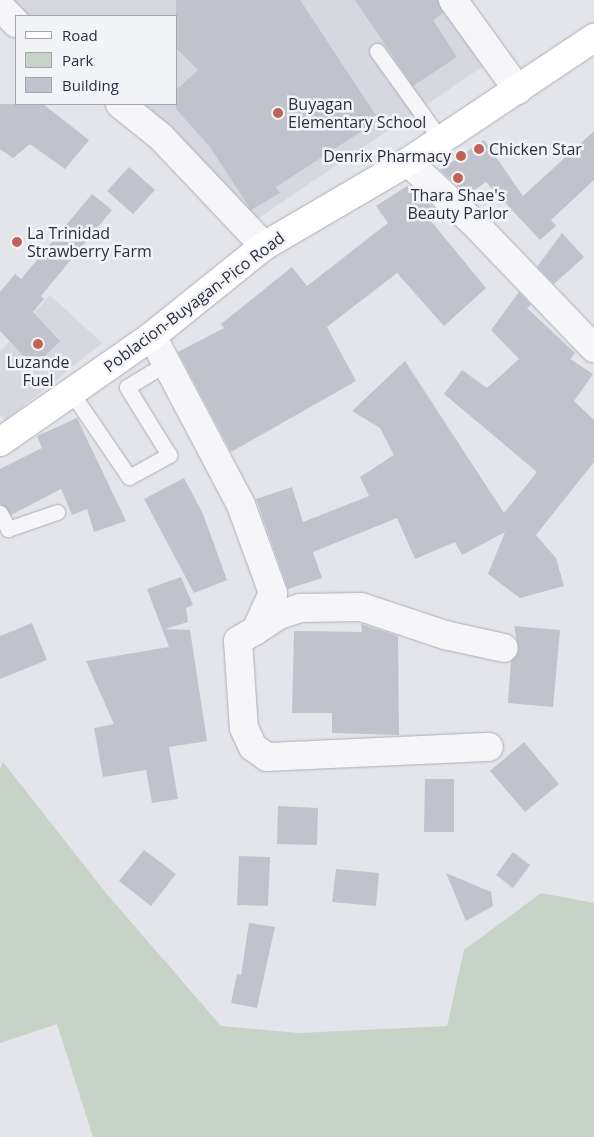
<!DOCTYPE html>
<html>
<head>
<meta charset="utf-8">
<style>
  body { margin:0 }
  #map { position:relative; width:594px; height:1137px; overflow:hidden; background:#e4e5ea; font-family:"Open Sans",sans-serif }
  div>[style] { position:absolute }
  .built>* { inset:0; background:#d6d7df }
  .green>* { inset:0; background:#c6d3c6 }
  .building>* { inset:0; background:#c1c3cc }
  .roads { filter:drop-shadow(0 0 1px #adaeb7) drop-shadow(0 0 1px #adaeb7) }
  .service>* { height:15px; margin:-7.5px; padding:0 7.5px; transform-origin:7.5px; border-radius:7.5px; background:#f6f6f9 }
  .minor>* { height:28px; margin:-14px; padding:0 14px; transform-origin:14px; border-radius:14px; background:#f6f6f9 }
  .secondary>* { height:28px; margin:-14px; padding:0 14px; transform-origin:14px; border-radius:14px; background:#fff }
  .dots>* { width:14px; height:14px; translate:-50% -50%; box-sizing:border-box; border:2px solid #f3f4f8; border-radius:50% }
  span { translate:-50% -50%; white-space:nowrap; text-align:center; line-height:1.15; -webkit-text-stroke:5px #f3f4f8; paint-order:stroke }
  .poi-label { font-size:16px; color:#2d2f41 }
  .left { translate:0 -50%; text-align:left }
  .right { translate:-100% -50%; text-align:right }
  .street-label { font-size:16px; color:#2d2f41 }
  .legend { position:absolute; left:15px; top:15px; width:162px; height:90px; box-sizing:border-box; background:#f3f4f8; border:1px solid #a4a5af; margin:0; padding:6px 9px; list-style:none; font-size:15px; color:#2d2f41 }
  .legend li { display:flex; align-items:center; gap:10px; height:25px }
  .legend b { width:25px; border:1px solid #a4a5af }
</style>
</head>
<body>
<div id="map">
  <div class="built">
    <div style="clip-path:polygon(7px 0,434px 0,485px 65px,257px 219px,130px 104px,176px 104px,176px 16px,20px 16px)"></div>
    <div style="clip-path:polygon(50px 295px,102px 343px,6px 420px,0 415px,0 352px)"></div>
  </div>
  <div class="green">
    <div style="clip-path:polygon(3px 762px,106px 893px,221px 1026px,299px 1033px,447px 1026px,464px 950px,541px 893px,594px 903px,594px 1137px,93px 1137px,57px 1024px,0 1043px,0 769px)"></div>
  </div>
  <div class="building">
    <div style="clip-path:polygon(176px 0,300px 0,379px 120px,276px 187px,280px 193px,251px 210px,210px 147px,176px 109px,176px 90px,198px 70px,176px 48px)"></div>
    <div style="clip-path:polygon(355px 0,438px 0,443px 13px,433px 20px,457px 57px,413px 86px)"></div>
    <div style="clip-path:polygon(0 104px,43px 104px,89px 140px,65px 169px,30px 144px,13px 158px,0 149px)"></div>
    <div style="clip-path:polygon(594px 131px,594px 180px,551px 220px,556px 226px,540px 240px,486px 182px,467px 195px,440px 170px,484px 140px,523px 196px)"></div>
    <div style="clip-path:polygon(129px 167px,155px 190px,133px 214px,107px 191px)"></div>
    <div style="clip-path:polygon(407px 186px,441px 213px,430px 220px,486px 288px,444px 326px,397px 273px,327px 327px,356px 381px,231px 452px,178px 352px,224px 328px,221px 324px,292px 267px,307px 286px,388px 223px,376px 206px)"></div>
    <div style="clip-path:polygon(92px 194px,112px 210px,41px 296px,44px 299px,33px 312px,60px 341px,34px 367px,0 331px,0 292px,15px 274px,21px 279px)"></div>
    <div style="clip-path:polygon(562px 233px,584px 257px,554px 284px,537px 267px)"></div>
    <div style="clip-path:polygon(519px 292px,531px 305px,527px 308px,575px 353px,570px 359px,593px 374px,574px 401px,594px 420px,594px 462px,536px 535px,556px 558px,564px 586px,520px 598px,488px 574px,505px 532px,462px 555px,455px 542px,415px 559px,397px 518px,313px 552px,322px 578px,288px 589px,256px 499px,292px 487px,303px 522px,369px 496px,360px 477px,394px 455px,380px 428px,352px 411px,405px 361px,504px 513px,537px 472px,444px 394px,462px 370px,487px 388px,519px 359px,491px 330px)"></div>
    <div style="clip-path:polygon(77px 418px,126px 521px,94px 532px,87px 509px,72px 515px,61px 489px,11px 515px,0 504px,0 469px,42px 448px,37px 436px)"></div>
    <div style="clip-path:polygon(184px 478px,203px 514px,227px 580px,194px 593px,144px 499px)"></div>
    <div style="clip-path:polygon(181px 577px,193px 605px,186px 608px,188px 622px,165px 629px,190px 630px,207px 741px,169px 747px,178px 799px,152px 803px,146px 770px,103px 777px,94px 728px,114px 724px,86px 661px,169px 647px,147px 589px)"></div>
    <div style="clip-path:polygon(32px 623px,47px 660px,0 679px,0 636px)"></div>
    <div style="clip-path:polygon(361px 624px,398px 636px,399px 735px,332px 733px,332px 713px,292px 713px,294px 631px,362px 632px)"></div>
    <div style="clip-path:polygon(514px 626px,560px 630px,553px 707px,508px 703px,511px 661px,519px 651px)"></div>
    <div style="clip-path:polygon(524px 742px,559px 784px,525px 812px,490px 771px)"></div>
    <div style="clip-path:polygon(425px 779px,454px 779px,454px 832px,424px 832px)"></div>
    <div style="clip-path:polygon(278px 806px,318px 808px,317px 845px,277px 844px)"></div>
    <div style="clip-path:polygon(144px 850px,176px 874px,151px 906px,119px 881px)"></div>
    <div style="clip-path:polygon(513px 852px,530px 865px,513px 888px,496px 875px)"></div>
    <div style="clip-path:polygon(239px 856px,270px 857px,268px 906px,237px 905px)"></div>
    <div style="clip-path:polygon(336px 869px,379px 873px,376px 906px,332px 902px)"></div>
    <div style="clip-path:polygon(446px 873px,491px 892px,493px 906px,466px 921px)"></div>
    <div style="clip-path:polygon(249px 923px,275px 927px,257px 1008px,231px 1003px,237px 974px,241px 975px)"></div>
  </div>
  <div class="roads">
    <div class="service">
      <div style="left:377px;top:51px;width:110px;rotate:54.3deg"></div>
      <div style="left:71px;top:392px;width:103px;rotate:55.7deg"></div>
      <div style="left:129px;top:477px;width:46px;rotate:-28.8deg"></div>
      <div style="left:169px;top:455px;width:80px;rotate:-121.7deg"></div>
      <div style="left:127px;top:387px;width:47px;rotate:-31deg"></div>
      <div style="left:0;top:513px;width:18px;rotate:63deg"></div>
      <div style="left:8px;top:529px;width:52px;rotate:-19.1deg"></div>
    </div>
    <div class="minor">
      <div style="left:453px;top:0;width:111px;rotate:54.2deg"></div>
      <div style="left:0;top:7px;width:23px;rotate:45deg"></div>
      <div style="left:120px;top:104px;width:53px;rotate:38.8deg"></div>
      <div style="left:161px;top:137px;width:150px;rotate:46.6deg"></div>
      <div style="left:408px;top:162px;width:88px;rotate:42.7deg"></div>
      <div style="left:473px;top:222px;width:175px;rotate:46.2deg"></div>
      <div style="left:152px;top:336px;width:191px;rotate:62.2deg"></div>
      <div style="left:241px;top:505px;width:94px;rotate:70deg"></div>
      <div style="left:273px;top:593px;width:41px;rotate:114.7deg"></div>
      <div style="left:256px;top:630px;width:21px;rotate:149deg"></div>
      <div style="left:238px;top:641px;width:87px;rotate:86.1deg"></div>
      <div style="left:244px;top:728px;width:21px;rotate:65deg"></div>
      <div style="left:253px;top:747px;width:17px;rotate:36deg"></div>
      <div style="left:267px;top:757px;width:222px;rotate:-2.6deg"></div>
      <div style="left:256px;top:630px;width:27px;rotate:-33deg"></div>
      <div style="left:279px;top:615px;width:23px;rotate:-18deg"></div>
      <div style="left:301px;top:608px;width:60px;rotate:-1deg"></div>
      <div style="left:361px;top:607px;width:89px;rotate:18.4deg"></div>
      <div style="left:445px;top:635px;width:60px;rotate:12.4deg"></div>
    </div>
    <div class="secondary">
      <div style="left:0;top:442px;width:185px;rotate:-34.9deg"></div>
      <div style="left:152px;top:336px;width:144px;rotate:-38.8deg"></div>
      <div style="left:264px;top:246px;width:167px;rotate:-30.3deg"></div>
      <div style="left:408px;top:162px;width:224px;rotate:-33.7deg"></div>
    </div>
  </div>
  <div class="dots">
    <div style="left:278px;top:113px;background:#c16257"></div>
    <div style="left:479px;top:149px;background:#c16257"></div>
    <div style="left:461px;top:156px;background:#c16257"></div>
    <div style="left:458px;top:178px;background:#c16257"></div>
    <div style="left:17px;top:242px;background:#c16257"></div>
    <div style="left:38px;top:344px;background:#c16257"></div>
  </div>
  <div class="poi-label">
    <span class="left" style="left:288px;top:113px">Buyagan<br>Elementary School</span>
    <span class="left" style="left:489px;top:149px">Chicken Star</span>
    <span class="right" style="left:451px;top:156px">Denrix Pharmacy</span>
    <span style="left:458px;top:204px">Thara Shae's<br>Beauty Parlor</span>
    <span class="left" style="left:27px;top:242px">La Trinidad<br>Strawberry Farm</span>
    <span style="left:38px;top:371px">Luzande<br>Fuel</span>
  </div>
  <div class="street-label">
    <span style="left:194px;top:302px;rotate:-37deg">Poblacion-Buyagan-Pico Road</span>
  </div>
  <ul class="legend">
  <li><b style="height:6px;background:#fff"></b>Road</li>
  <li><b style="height:14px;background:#c6d3c6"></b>Park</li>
  <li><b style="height:14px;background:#c1c3cc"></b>Building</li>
  </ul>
</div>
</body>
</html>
